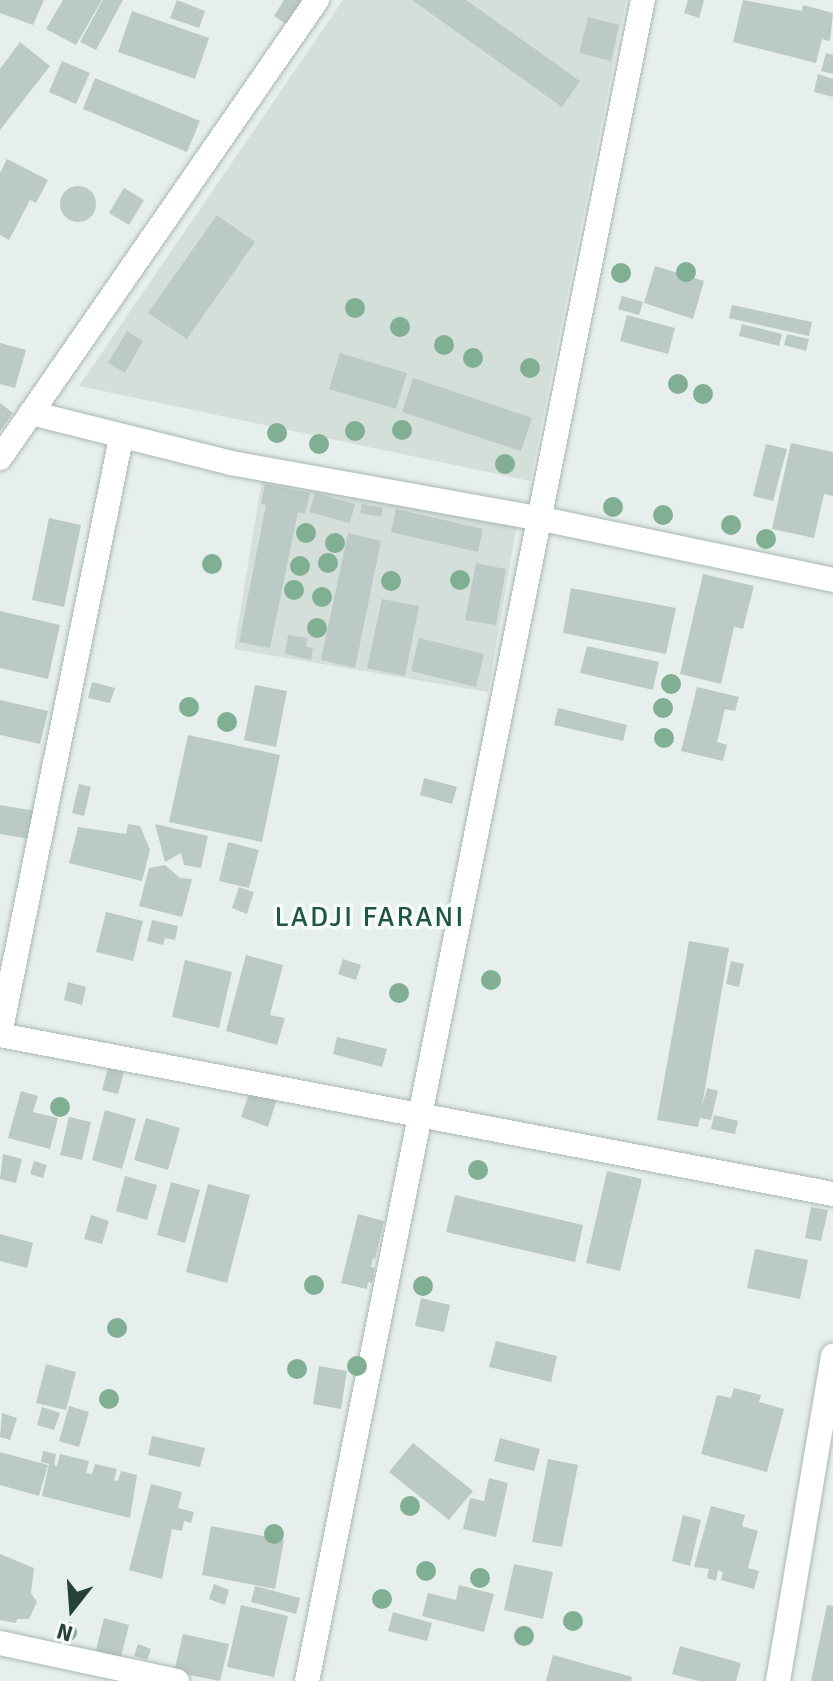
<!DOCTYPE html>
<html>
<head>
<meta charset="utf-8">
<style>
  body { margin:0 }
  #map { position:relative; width:833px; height:1681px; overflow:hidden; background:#e6efeb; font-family:Signika,sans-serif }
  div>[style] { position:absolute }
  .built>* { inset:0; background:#d4dfda }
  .building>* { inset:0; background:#bbcac4 }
  .round { border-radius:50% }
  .roads { filter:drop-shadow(0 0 2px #a8b8b2) drop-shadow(0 0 2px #a8b8b2) }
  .street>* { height:24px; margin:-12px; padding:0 12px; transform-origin:12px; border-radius:12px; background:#fff }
  .trees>* { width:20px; height:20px; margin:-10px; border-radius:50%; background:#80af93 }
  span { translate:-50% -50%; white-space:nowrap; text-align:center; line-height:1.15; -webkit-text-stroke:7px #f7fbf9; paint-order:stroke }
  .quarter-label { font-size:28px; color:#1f5548; letter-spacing:2px }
  .north { position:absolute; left:32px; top:1569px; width:80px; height:80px; -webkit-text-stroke:6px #f7fbf9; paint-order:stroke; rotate:197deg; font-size:22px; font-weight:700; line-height:32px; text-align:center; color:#24423a }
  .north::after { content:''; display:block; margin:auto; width:28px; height:36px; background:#24423a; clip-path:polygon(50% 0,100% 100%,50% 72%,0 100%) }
</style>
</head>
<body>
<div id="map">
  <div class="built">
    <div style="clip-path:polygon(343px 0,626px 0,530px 481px,79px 386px)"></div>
    <div style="clip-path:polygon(263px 474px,518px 518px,488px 692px,234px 649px)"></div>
  </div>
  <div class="building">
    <div style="clip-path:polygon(0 0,44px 0,33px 25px,0 13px)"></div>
    <div style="clip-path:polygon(63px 0,102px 0,76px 45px,46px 29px)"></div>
    <div style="clip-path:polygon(103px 0,123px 0,96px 50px,80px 42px)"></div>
    <div style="clip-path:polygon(177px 0,205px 11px,199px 28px,170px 18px)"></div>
    <div style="clip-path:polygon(284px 0,302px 0,286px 24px,274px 16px)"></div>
    <div style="clip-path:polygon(412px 0,466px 0,580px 81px,562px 107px)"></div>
    <div style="clip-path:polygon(688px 0,704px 0,699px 18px,684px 13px)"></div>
    <div style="clip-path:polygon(743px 0,802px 11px,803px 5px,833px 13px,830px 41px,822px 39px,816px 63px,733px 42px)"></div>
    <div style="clip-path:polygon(132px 11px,209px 38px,195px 79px,118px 52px)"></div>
    <div style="clip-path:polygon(588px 17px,619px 25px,611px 61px,579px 53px)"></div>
    <div style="clip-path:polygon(20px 42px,50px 66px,0 130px,0 69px)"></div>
    <div style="clip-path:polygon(826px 53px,833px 55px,833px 74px,821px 71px)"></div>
    <div style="clip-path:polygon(62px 61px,90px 73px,76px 104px,49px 92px)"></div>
    <div style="clip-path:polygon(818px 74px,833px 79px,833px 97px,814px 92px)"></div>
    <div style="clip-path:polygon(95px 78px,200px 121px,187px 152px,83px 109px)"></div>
    <div style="clip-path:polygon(7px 159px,48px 180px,36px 203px,30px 200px,9px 240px,0 235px,0 173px)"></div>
    <div class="round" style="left:60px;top:186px;width:36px;height:36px"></div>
    <div style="clip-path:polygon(124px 188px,144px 200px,129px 225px,109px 213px)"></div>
    <div style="clip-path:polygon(217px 215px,255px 242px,187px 339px,148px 313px)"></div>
    <div style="clip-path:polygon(655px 266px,704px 281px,693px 319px,644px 303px)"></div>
    <div style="clip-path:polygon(622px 296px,643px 302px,639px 315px,618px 309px)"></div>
    <div style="clip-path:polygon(732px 305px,812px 322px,809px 336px,729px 318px)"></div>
    <div style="clip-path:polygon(627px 315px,675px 328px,668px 354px,620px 341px)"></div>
    <div style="clip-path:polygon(742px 324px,782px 334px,779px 346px,739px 336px)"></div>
    <div style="clip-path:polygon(127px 331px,143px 341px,125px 373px,108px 363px)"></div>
    <div style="clip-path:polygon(787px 334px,809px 339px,806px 351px,784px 345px)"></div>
    <div style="clip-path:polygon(0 343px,26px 350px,15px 388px,0 384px)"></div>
    <div style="clip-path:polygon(340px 353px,407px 373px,396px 409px,329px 389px)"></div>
    <div style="clip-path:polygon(413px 378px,532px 418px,521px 451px,402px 412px)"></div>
    <div style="clip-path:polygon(0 403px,13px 413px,0 431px)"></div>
    <div style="clip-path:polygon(791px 443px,833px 452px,833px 496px,824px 494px,814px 538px,772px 529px)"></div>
    <div style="clip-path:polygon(766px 444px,787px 449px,773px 501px,753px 496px)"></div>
    <div style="clip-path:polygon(265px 484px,310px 493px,305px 514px,298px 512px,270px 648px,239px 642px,266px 505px,261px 504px)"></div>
    <div style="clip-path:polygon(315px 493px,355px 504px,350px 523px,309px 512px)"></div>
    <div style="clip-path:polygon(362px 504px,383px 508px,381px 517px,360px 513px)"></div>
    <div style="clip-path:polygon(396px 509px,483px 529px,478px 552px,391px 532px)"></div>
    <div style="clip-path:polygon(49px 518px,81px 525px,64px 607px,32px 600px)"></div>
    <div style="clip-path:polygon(348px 533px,381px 541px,355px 668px,321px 660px)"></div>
    <div style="clip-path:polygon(476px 563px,506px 569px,496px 625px,465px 620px)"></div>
    <div style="clip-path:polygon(703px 574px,754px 586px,743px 629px,734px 627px,721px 684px,680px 674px)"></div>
    <div style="clip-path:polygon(571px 588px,676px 608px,666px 654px,563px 633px)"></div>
    <div style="clip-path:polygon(382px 599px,419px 606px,405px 676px,367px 668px)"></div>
    <div style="clip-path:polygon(0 611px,60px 625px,48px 679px,0 668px)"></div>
    <div style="clip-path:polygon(288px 635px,307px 638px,306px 647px,313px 648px,311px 660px,285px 654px)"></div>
    <div style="clip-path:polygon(419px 638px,484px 654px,476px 687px,411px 671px)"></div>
    <div style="clip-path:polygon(587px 646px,659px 662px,653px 690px,580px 673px)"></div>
    <div style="clip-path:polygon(92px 682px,115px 688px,110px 703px,88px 698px)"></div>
    <div style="clip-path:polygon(255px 685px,287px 691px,276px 747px,244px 740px)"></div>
    <div style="clip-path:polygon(697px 687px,739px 697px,735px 711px,725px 709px,717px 742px,727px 745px,723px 761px,681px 751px)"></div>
    <div style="clip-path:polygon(0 700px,48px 711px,40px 744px,0 735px)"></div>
    <div style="clip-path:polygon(558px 708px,627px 725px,623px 741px,554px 725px)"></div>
    <div style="clip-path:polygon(188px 735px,280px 755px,262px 842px,169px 822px)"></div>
    <div style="clip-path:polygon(424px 778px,457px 787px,452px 804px,420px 795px)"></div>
    <div style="clip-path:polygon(79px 784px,91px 787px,84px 816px,72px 813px)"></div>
    <div style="clip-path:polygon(0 805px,35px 811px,30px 839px,0 834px)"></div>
    <div style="clip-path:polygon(128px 824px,140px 826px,150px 850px,142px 881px,69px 863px,78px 827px,126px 834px)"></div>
    <div style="clip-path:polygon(155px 824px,208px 836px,201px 868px,184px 865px,181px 853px,165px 862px)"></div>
    <div style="clip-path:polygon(228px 842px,259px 850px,249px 888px,219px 881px)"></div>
    <div style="clip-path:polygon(165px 865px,180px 878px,192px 879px,182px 917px,139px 906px,149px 868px)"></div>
    <div style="clip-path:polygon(239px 887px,254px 892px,247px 914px,232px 908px)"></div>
    <div style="clip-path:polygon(106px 912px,143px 921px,133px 961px,96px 952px)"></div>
    <div style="clip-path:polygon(152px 920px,178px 926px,175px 940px,165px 938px,163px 945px,147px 941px)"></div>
    <div style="clip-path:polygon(689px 941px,729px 948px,702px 1106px,707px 1088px,718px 1091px,711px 1120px,700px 1118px,698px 1127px,657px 1120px)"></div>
    <div style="clip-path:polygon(246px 955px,283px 965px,270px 1015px,285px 1018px,277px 1045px,226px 1031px)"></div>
    <div style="clip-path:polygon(343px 959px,361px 965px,356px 980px,338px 974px)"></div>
    <div style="clip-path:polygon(185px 960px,232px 972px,219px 1028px,172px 1017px)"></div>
    <div style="clip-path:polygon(731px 961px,744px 964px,739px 987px,726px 984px)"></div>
    <div style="clip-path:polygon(68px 982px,86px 987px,82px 1005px,64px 1000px)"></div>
    <div style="clip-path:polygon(337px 1037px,387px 1049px,382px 1067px,333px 1054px)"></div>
    <div style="clip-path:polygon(108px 1068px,124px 1072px,118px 1094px,102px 1090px)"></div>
    <div style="clip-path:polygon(21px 1091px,38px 1096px,33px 1112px,58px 1118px,50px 1149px,8px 1138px)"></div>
    <div style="clip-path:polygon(250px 1091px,277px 1099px,268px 1127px,241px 1117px)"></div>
    <div style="clip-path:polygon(105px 1110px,136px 1119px,122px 1169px,92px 1160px)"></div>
    <div style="clip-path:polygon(714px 1115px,738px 1121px,735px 1134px,711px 1129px)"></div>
    <div style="clip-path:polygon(69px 1117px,91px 1122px,82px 1160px,60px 1155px)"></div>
    <div style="clip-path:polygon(146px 1118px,180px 1128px,168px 1170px,134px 1160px)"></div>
    <div style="clip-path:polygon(3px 1154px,22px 1159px,16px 1183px,0 1179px)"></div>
    <div style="clip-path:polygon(34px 1161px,47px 1165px,43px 1178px,30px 1174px)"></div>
    <div style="clip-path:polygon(607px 1171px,642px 1179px,620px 1271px,586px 1263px)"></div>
    <div style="clip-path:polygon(125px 1176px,157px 1185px,147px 1220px,116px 1211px)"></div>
    <div style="clip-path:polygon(171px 1182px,200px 1190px,185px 1243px,157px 1235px)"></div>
    <div style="clip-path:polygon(208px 1184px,250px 1195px,227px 1283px,186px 1272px)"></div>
    <div style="clip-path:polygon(455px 1195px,583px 1225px,575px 1262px,446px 1232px)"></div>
    <div style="clip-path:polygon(811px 1207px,828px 1210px,821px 1241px,805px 1238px)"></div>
    <div style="clip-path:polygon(358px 1214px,384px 1221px,375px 1259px,373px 1258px,371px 1267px,375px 1268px,372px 1283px,368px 1282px,367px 1289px,341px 1283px)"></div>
    <div style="clip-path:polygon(91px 1215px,109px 1221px,102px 1244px,84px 1239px)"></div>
    <div style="clip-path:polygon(0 1234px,33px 1243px,27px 1268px,0 1261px)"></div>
    <div style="clip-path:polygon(755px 1249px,808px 1260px,800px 1299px,747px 1288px)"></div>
    <div style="clip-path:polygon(421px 1298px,450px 1305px,444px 1332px,415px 1326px)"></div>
    <div style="clip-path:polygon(496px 1341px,557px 1356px,551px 1382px,489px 1367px)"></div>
    <div style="clip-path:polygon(46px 1364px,76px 1372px,66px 1410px,36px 1403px)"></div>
    <div style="clip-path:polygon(319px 1366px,347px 1371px,341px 1409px,313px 1404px)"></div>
    <div style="clip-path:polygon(734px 1388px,761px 1395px,759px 1402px,784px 1409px,767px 1472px,701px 1454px,717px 1395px,731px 1398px)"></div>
    <div style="clip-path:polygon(69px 1406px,89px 1412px,79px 1447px,59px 1441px)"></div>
    <div style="clip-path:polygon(42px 1407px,60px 1413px,54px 1430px,37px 1425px)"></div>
    <div style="clip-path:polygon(2px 1413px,17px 1418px,10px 1440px,0 1437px)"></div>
    <div style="clip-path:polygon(152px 1436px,205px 1448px,200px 1467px,148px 1455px)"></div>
    <div style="clip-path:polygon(500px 1438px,540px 1449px,534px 1471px,494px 1461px)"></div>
    <div style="clip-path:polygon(413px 1443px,473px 1491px,449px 1520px,389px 1472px)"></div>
    <div style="clip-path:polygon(43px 1451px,56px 1454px,54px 1465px,57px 1466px,60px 1454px,89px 1461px,86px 1473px,92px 1474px,95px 1464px,117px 1469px,114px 1480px,118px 1481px,121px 1471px,137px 1475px,130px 1518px,42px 1496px,49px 1464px,41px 1462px)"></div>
    <div style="clip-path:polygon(0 1452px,48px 1465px,39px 1496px,0 1485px)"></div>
    <div style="clip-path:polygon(548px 1459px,578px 1465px,562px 1547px,532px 1542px)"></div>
    <div style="clip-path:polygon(489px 1478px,508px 1483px,496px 1537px,463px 1529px,470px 1498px,484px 1501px)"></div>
    <div style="clip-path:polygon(151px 1484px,182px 1492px,178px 1508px,194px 1512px,191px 1523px,184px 1521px,182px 1531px,172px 1529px,162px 1579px,129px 1570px)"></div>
    <div style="clip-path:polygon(711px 1506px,745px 1515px,742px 1526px,758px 1531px,748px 1568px,759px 1571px,754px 1589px,721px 1580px,723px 1572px,718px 1570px,716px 1581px,707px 1578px,709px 1569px,694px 1567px)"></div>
    <div style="clip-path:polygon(683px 1515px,701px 1520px,690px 1566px,672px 1561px)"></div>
    <div style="clip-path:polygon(211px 1526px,284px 1540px,275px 1589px,202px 1575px)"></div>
    <div style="clip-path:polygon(0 1554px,34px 1568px,31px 1593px,37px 1602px,29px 1619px,17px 1619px,16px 1623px,0 1620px)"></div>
    <div style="clip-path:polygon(514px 1564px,553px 1572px,543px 1619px,504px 1610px)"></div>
    <div style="clip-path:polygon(214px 1584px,229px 1590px,225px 1605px,209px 1599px)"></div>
    <div style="clip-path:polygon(459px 1585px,494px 1594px,484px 1632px,422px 1616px,428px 1593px,456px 1600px)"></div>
    <div style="clip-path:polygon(255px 1586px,300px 1598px,296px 1614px,251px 1602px)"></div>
    <div style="clip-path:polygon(241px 1605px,288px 1616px,274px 1677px,227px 1667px)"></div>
    <div style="clip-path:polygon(827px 1605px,833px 1606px,833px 1681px,811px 1681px)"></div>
    <div style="clip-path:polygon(393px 1612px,432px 1623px,427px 1641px,388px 1631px)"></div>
    <div style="clip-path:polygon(104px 1618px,129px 1625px,120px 1661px,95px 1654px)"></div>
    <div style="clip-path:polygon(183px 1634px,229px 1644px,220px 1681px,174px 1672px)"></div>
    <div style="clip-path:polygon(138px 1644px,151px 1649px,147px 1660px,134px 1656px)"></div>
    <div style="clip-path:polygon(680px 1646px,741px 1663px,736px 1681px,699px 1681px,672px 1674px)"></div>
    <div style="clip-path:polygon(553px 1655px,632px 1677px,631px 1681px,546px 1681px)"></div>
  </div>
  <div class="roads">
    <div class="street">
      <div style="left:31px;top:413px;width:206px;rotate:14deg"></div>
      <div style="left:231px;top:463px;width:316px;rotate:10.2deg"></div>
      <div style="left:542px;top:519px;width:297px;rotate:11.8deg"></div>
      <div style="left:0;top:458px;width:557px;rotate:-55.31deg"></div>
      <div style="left:0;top:1034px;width:608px;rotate:-78.52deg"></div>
      <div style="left:0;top:1035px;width:848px;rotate:10.81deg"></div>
      <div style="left:0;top:1643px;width:181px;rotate:12.1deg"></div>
      <div style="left:307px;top:1681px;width:1714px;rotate:-78.7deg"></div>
      <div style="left:778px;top:1681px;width:330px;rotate:-80.4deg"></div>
    </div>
  </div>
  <div class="trees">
    <div style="left:686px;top:272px"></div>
    <div style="left:621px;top:273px"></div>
    <div style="left:355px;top:308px"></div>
    <div style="left:400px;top:327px"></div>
    <div style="left:444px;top:345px"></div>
    <div style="left:473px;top:358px"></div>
    <div style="left:530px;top:368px"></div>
    <div style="left:678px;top:384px"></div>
    <div style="left:703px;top:394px"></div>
    <div style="left:402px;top:430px"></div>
    <div style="left:355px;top:431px"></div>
    <div style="left:277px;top:433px"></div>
    <div style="left:319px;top:444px"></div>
    <div style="left:505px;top:464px"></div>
    <div style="left:613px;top:507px"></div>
    <div style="left:663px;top:515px"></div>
    <div style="left:731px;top:525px"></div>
    <div style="left:306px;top:533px"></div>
    <div style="left:766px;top:539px"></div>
    <div style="left:335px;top:543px"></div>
    <div style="left:328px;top:563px"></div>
    <div style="left:212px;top:564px"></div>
    <div style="left:300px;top:566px"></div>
    <div style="left:460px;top:580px"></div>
    <div style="left:391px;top:581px"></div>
    <div style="left:294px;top:590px"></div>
    <div style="left:322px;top:597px"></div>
    <div style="left:317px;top:628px"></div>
    <div style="left:671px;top:684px"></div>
    <div style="left:189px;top:707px"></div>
    <div style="left:663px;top:708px"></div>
    <div style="left:227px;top:722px"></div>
    <div style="left:664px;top:738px"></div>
    <div style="left:491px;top:980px"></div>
    <div style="left:399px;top:993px"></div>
    <div style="left:60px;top:1107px"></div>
    <div style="left:478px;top:1170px"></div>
    <div style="left:314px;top:1285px"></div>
    <div style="left:423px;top:1286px"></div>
    <div style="left:117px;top:1328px"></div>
    <div style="left:357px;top:1366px"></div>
    <div style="left:297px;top:1369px"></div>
    <div style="left:109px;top:1399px"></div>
    <div style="left:410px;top:1506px"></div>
    <div style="left:274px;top:1534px"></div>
    <div style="left:426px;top:1571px"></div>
    <div style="left:480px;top:1578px"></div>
    <div style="left:382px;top:1599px"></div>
    <div style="left:573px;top:1621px"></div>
    <div style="left:67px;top:1632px"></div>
    <div style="left:524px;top:1636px"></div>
  </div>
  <div class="quarter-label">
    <span style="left:370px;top:917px">LADJI FARANI</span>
  </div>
  <div class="north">N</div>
</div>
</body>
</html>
